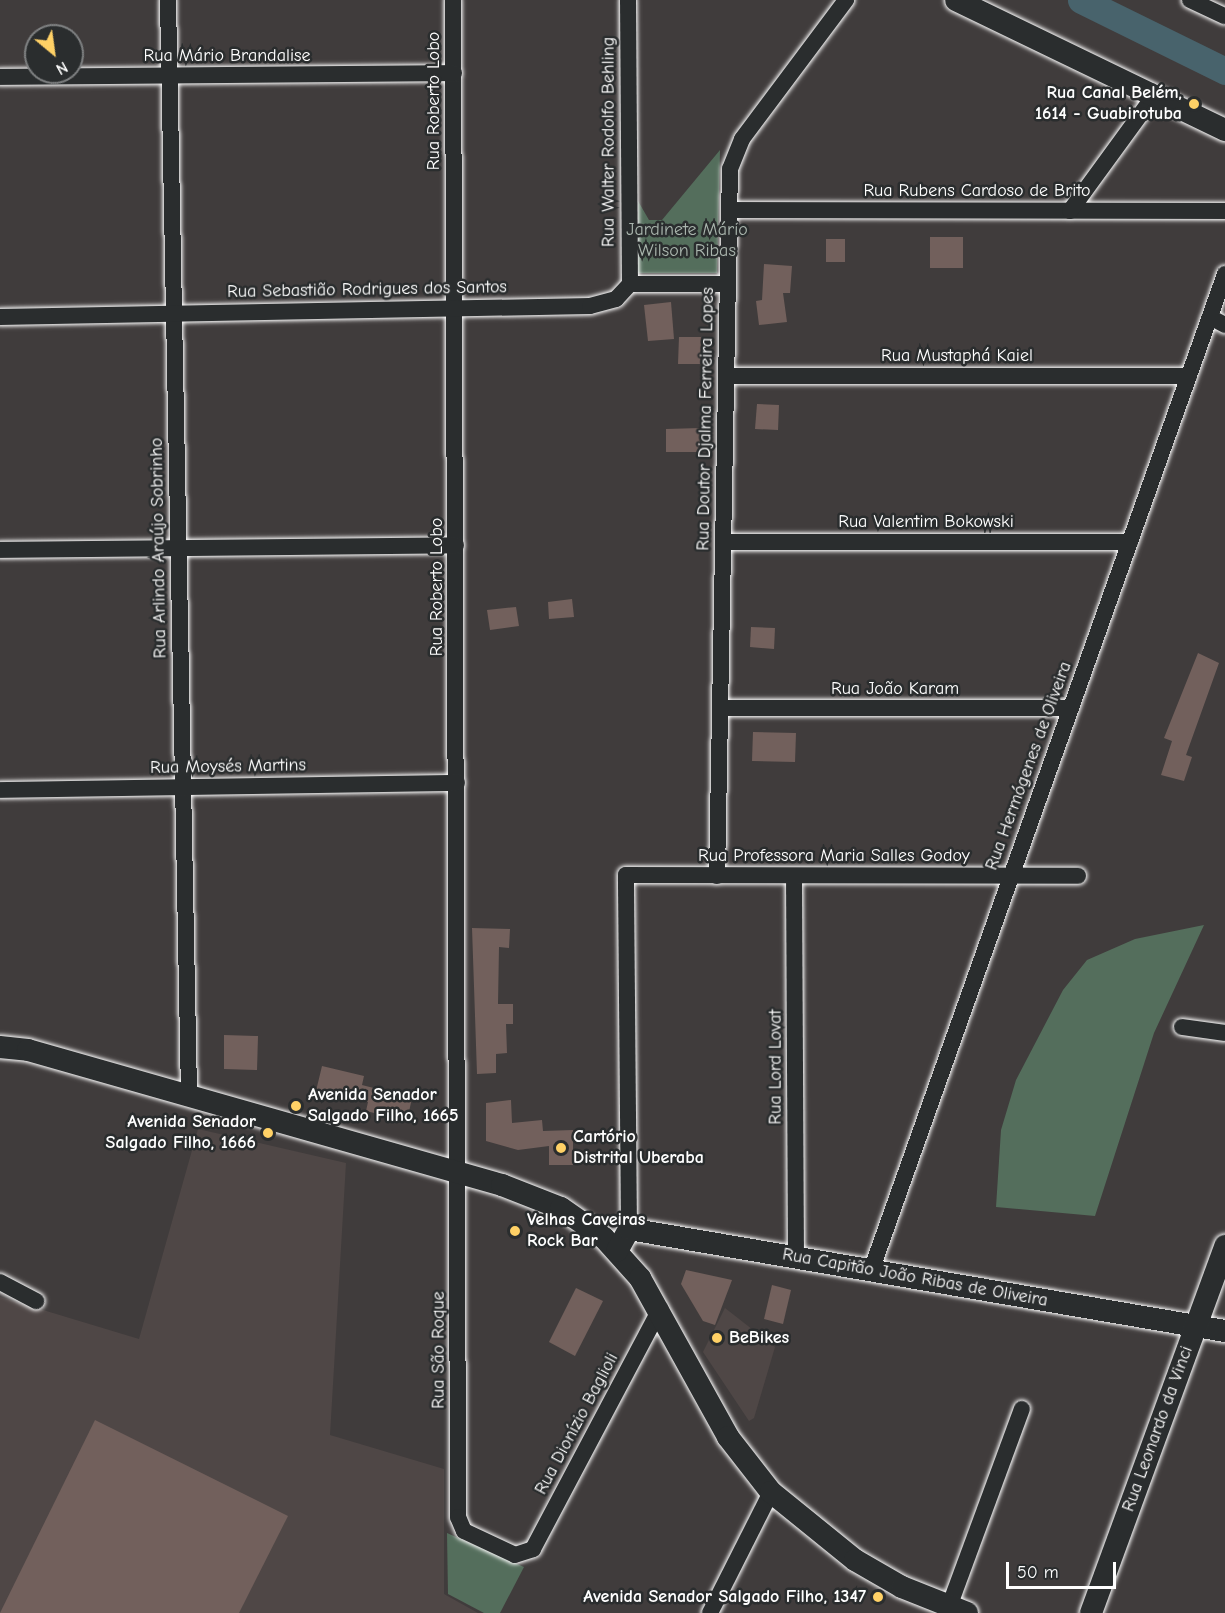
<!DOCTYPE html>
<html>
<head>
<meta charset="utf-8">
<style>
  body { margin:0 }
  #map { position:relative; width:1225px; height:1613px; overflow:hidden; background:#403c3c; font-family:"Comic Neue",sans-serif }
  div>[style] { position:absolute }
  .built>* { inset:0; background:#4f4746 }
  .green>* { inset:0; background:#546e5c }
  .river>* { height:27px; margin:-13.5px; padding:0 13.5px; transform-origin:13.5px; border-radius:13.5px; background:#48636c }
  .building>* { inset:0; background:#72605c }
  .roads { filter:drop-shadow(0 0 2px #fff) drop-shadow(0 0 2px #fff) }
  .street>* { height:16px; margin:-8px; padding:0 8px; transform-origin:8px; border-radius:8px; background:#2a2d2e }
  .secondary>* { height:22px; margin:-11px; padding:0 11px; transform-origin:11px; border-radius:11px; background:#2a2d2e }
  .dots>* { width:16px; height:16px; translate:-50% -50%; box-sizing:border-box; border:3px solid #2a2d2e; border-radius:50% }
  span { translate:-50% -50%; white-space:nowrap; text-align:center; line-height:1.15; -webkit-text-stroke:5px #2a2d2e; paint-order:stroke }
  .street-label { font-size:18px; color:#fff }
  .poi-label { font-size:18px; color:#fff; font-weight:700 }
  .right { translate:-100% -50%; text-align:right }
  .left { translate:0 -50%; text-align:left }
  .park-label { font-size:18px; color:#aab6ae }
  .north { position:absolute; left:24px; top:24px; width:60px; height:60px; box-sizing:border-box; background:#2a2d2e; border:2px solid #7f8182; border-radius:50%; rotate:151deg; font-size:16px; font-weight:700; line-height:24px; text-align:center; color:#fff }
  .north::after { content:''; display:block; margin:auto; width:21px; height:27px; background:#ffd166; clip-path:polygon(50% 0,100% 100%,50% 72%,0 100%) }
  .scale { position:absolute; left:1006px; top:1562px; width:110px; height:27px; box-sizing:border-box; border:3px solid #fff; border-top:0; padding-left:8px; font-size:18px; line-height:21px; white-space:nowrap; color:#fff; -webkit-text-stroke:4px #2a2d2e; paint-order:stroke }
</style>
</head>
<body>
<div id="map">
  <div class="built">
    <div style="clip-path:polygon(198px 1129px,346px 1163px,330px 1435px,444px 1469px,444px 1594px,478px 1613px,0 1613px,0 1297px,139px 1339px)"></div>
    <div style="clip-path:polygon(725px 1308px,775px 1347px,754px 1418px,749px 1421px,703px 1352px)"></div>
  </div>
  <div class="green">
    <div style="clip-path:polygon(720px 150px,717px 273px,638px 273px,638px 201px,649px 220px,662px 220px)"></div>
    <div style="clip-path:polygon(1204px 925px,1154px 1033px,1095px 1216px,996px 1207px,1001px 1130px,1016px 1080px,1063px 990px,1087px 960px,1135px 939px)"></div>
    <div style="clip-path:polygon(447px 1533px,524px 1567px,500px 1613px,484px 1613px,448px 1594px)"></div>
  </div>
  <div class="river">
    <div style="left:1081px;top:0;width:161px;rotate:26.2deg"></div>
  </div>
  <div class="building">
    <div style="clip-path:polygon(930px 237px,963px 237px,963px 268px,930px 268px)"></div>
    <div style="clip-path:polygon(826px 239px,845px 239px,845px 262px,826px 262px)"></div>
    <div style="clip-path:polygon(764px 264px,792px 266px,790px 293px,783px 293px,787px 322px,759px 325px,756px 301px,762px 300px)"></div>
    <div style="clip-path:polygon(671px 302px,674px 339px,648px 341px,644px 305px)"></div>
    <div style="clip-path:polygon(679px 337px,701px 337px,700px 364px,678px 364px)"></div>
    <div style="clip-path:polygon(757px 404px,779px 405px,778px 430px,755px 429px)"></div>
    <div style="clip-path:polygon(700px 428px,700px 452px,666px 452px,666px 429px)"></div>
    <div style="clip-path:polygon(572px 599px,574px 617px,549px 619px,548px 602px)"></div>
    <div style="clip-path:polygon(516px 607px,519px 626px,490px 630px,487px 610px)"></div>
    <div style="clip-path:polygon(751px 627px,775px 628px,774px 649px,750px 647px)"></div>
    <div style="clip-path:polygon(1198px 653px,1219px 663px,1186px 755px,1192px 757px,1184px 781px,1161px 775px,1172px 741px,1164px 738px)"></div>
    <div style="clip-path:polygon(753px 732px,796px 733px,795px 762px,752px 761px)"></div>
    <div style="clip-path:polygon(472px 928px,510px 929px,509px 948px,499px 947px,498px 1004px,513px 1004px,513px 1024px,506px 1024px,507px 1053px,496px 1054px,496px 1073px,477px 1074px)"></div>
    <div style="clip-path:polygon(224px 1035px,258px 1036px,257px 1070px,224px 1069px)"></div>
    <div style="clip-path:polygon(322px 1066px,364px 1076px,362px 1085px,412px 1098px,407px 1121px,366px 1111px,368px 1102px,316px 1091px)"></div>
    <div style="clip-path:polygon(511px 1100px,512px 1123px,542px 1120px,543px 1131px,573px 1130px,573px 1165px,549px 1165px,549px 1146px,518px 1150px,486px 1141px,486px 1103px)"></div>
    <div style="clip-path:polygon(686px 1270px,732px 1280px,715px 1325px,703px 1321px,681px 1284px)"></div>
    <div style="clip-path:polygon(772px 1285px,791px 1290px,783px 1324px,764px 1319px)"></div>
    <div style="clip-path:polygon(576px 1288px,603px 1301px,575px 1356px,549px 1342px)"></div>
    <div style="clip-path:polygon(95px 1420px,288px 1516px,239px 1613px,0 1613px)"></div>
  </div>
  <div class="roads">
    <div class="street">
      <div style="left:168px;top:0;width:1096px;rotate:88.9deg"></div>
      <div style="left:453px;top:0;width:1517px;rotate:89.81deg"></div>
      <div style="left:458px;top:1517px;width:15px;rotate:67deg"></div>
      <div style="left:464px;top:1531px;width:56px;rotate:25.2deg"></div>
      <div style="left:515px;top:1555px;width:19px;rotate:-18deg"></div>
      <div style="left:533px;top:1549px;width:272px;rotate:-62.1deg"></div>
      <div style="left:628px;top:0;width:284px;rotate:89.6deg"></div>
      <div style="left:1190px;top:0;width:38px;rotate:25deg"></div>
      <div style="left:0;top:77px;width:454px;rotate:-0.5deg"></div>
      <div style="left:729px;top:210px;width:496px;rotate:0.1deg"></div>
      <div style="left:1070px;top:211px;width:142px;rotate:-53.9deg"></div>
      <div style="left:0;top:317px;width:590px;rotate:-1.07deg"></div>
      <div style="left:590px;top:306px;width:27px;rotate:-15deg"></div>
      <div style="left:616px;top:299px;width:21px;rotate:-47deg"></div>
      <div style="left:630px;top:284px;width:97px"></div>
      <div style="left:1210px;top:317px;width:17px;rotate:28deg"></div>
      <div style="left:726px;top:376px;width:463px"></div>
      <div style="left:723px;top:542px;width:407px"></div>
      <div style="left:0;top:550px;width:456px;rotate:-0.6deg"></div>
      <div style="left:720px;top:708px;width:351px"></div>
      <div style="left:0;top:790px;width:457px;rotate:-0.9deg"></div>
      <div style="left:717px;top:876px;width:707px;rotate:-88.95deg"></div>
      <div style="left:730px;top:169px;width:32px;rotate:-68deg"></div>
      <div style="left:742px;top:139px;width:174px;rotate:-53.2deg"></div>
      <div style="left:794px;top:876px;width:382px;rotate:89.7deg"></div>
      <div style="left:1182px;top:1027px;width:43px;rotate:7.9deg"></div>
      <div style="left:629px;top:1229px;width:354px;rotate:-90.5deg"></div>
      <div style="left:626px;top:875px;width:452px;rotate:0.1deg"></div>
      <div style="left:871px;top:1271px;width:1058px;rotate:-70.45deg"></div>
      <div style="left:0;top:1282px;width:41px;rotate:27.8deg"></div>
      <div style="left:949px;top:1607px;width:211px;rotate:-69.8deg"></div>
      <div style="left:710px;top:1613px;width:136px;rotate:-63.2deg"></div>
    </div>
    <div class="secondary">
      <div style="left:956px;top:0;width:299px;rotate:25.8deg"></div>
      <div style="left:0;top:1047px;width:28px;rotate:6deg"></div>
      <div style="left:28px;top:1050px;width:493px;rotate:15.9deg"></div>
      <div style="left:502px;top:1185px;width:63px;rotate:21.3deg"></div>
      <div style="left:561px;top:1208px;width:52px;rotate:34.9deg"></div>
      <div style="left:604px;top:1238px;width:54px;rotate:48deg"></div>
      <div style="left:640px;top:1278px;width:182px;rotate:61deg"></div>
      <div style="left:728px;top:1437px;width:70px;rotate:52deg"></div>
      <div style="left:771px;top:1492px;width:108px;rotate:39deg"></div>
      <div style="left:855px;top:1560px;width:54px;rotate:29.9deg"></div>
      <div style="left:902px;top:1587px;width:70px;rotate:21.8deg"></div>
      <div style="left:617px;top:1251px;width:25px;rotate:-61deg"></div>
      <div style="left:629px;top:1229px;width:605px;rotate:9.71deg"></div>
      <div style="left:1091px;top:1613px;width:391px;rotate:-69.9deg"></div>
    </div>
  </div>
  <div class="dots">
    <div style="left:1194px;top:104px;background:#ffd166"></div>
    <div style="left:296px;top:1106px;background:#ffd166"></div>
    <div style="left:268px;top:1133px;background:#ffd166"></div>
    <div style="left:561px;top:1148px;background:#ffd166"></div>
    <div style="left:515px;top:1231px;background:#ffd166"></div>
    <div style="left:717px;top:1338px;background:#ffd166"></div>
    <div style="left:878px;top:1597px;background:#ffd166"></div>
  </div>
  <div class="street-label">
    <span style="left:227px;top:56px">Rua Mário Brandalise</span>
    <span style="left:434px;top:101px;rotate:-90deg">Rua Roberto Lobo</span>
    <span style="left:609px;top:142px;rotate:-90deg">Rua Walter Rodolfo Behling</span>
    <span style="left:977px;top:191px">Rua Rubens Cardoso de Brito</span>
    <span style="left:367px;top:290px;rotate:-1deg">Rua Sebastião Rodrigues dos Santos</span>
    <span style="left:957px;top:356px">Rua Mustaphá Kaiel</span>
    <span style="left:706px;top:419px;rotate:-89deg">Rua Doutor Djalma Ferreira Lopes</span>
    <span style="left:926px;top:522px">Rua Valentim Bokowski</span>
    <span style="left:159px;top:548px;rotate:-91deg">Rua Arlindo Araújo Sobrinho</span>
    <span style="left:437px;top:587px;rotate:-90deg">Rua Roberto Lobo</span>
    <span style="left:895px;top:689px">Rua João Karam</span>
    <span style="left:1029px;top:766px;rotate:-70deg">Rua Hermógenes de Oliveira</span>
    <span style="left:228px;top:767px;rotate:-1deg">Rua Moysés Martins</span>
    <span style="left:834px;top:856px">Rua Professora Maria Salles Godoy</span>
    <span style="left:776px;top:1067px;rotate:-90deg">Rua Lord Lovat</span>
    <span style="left:915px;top:1278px;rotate:10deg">Rua Capitão João Ribas de Oliveira</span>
    <span style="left:439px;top:1350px;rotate:-90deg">Rua São Roque</span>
    <span style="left:577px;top:1424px;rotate:-62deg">Rua Dionízio Baglioli</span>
    <span style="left:1158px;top:1429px;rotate:-70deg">Rua Leonardo da Vinci</span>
  </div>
  <div class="poi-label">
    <span class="right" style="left:1182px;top:104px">Rua Canal Belém,<br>1614 - Guabirotuba</span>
    <span class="left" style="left:308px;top:1106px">Avenida Senador<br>Salgado Filho, 1665</span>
    <span class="right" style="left:256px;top:1133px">Avenida Senador<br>Salgado Filho, 1666</span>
    <span class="left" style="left:573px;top:1148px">Cartório<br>Distrital Uberaba</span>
    <span class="left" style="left:527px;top:1231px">Velhas Caveiras<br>Rock Bar</span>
    <span class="left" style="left:729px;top:1338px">BeBikes</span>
    <span class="right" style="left:866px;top:1597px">Avenida Senador Salgado Filho, 1347</span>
  </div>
  <div class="park-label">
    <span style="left:687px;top:241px">Jardinete Mário<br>Wilson Ribas</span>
  </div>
  <div class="north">N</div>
  <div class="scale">50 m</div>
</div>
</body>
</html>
